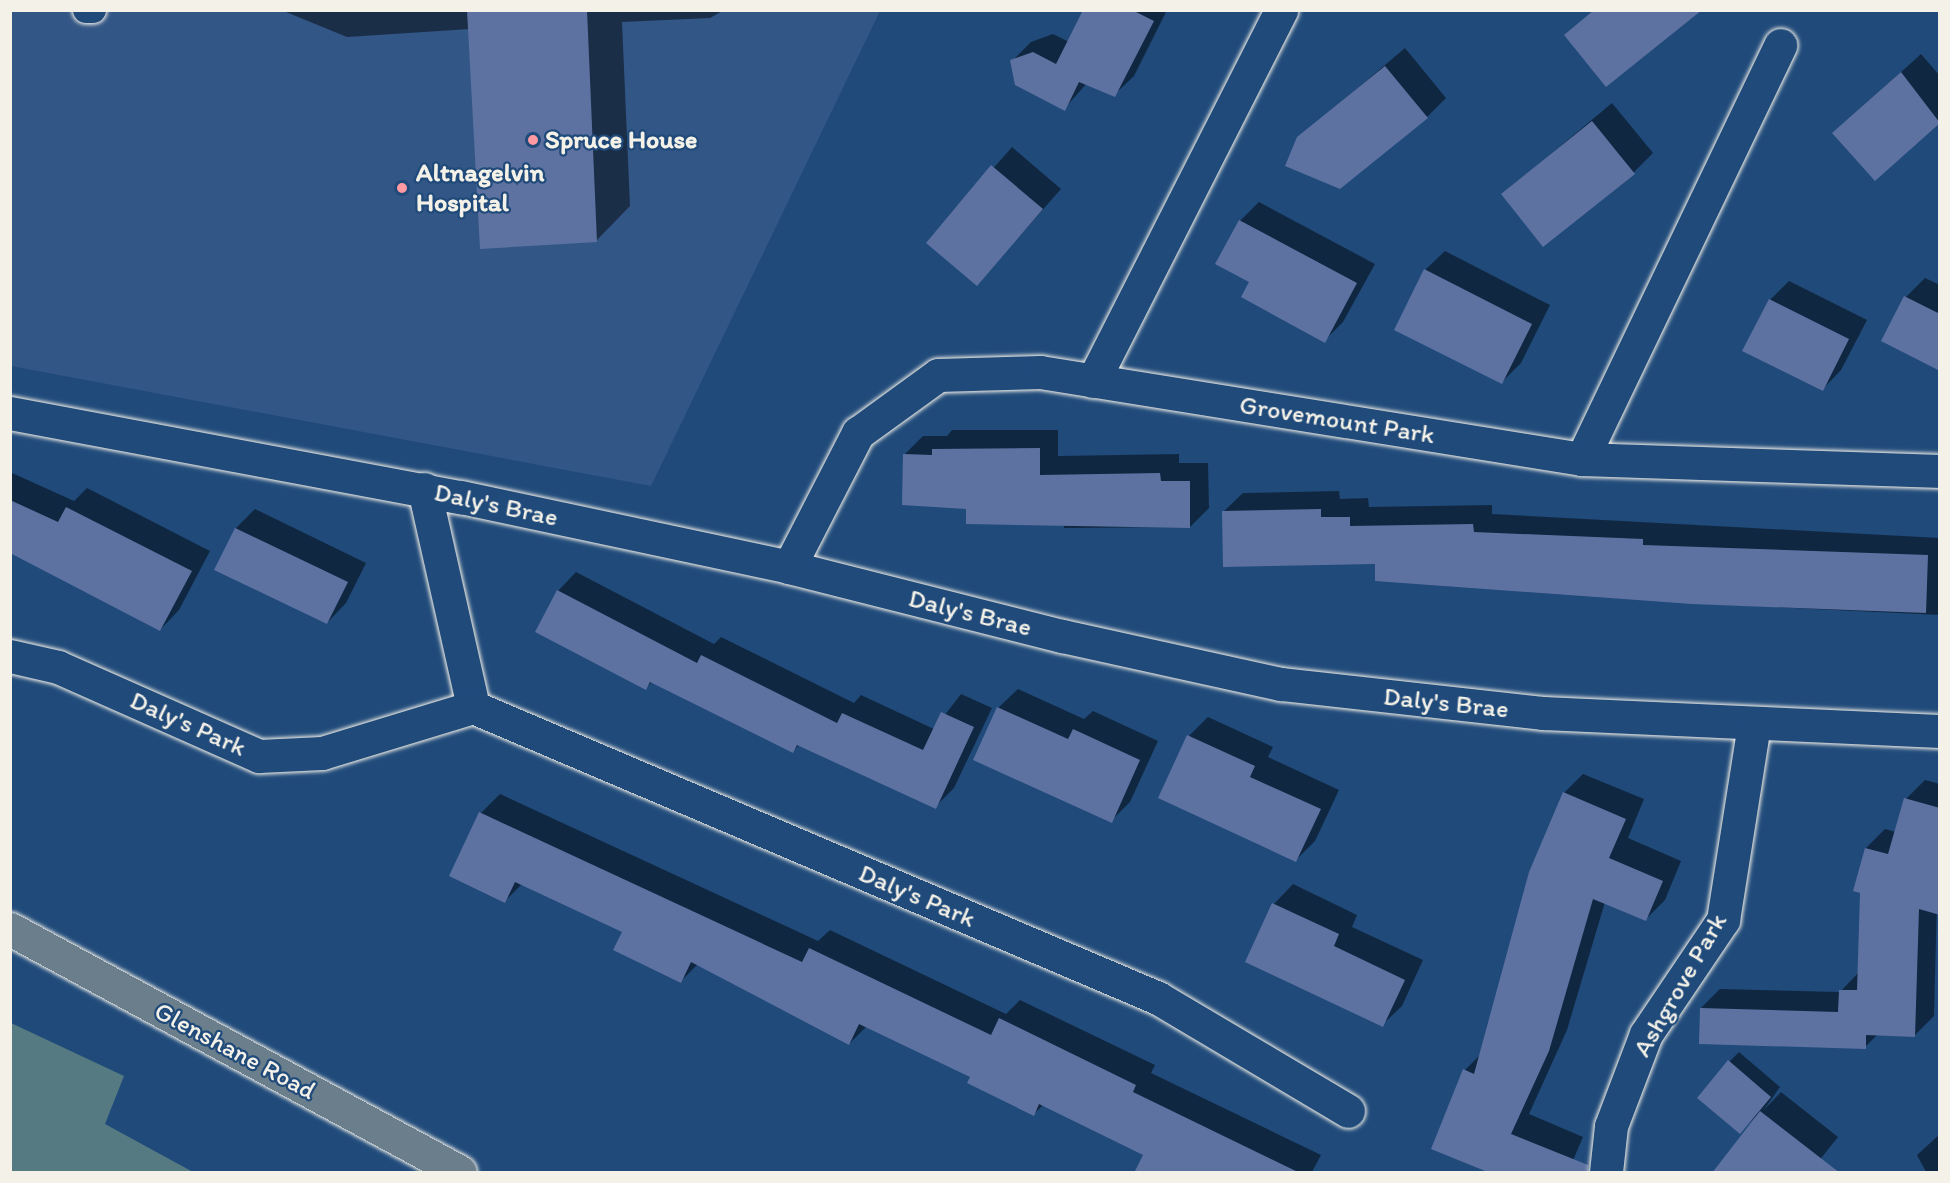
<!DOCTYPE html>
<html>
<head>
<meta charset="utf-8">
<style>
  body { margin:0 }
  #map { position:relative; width:1950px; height:1183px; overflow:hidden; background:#1f4a7a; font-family:Itim,sans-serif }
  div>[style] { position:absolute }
  .built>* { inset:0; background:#325686 }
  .green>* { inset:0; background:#557a81 }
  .shadow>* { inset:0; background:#0007 }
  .building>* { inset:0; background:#5e72a2 }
  .roads { filter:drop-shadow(0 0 2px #f4f1e8) drop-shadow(0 0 2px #f4f1e8) }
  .lane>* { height:26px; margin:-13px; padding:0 13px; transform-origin:13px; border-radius:13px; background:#1f4a7a }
  .street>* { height:33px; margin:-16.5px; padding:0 16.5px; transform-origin:16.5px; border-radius:16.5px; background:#1f4a7a }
  .highway>* { height:33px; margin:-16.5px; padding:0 16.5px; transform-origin:16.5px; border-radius:16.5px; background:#6b7e8b }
  .dots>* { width:16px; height:16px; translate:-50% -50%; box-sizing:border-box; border:3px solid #1f4a7a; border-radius:50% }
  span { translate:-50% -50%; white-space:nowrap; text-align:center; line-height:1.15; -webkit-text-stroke:4.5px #1f4a7a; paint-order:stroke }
  .poi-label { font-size:26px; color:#f4f1e8; font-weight:700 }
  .left { translate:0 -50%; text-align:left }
  .street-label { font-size:26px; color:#f4f1e8 }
  .frame { position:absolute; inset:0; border:12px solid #f4f1e8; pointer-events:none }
</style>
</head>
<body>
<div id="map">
  <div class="built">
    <div style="clip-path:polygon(10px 11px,880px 11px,651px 486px,11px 366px)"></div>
  </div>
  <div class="green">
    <div style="clip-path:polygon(11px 1023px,124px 1076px,105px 1124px,193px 1172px,11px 1172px)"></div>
  </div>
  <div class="shadow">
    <div style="clip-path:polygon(281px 10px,724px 10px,710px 18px,622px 22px,630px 206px,596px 241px,470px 29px,347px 37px)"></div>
    <div style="clip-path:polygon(1085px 10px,1167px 10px,1134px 76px,1114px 95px,1087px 83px,1064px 109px,1012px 61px,1031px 42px,1053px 34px,1069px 42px)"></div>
    <div style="clip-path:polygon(1405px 48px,1446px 98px,1427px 117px,1299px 138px)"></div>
    <div style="clip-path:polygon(1921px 54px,1940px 76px,1940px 121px,1875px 179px,1834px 133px)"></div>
    <div style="clip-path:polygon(1612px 103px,1653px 153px,1634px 172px,1503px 194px)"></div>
    <div style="clip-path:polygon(1012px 147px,1061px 189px,977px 284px,928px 243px)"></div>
    <div style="clip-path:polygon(1259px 202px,1375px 264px,1343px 322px,1324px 341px,1251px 281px,1240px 221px)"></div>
    <div style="clip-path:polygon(1445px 251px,1550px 305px,1521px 363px,1502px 382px,1425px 270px)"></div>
    <div style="clip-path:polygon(1925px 278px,1940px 285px,1940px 370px,1883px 341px,1906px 297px)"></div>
    <div style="clip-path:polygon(1789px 281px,1867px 320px,1841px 370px,1822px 390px,1770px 300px)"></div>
    <div style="clip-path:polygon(952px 430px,1058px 430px,1058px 456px,1179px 454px,1179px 463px,1208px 463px,1209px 508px,1190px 527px,1064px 528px,1064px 522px,967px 508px,904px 455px,923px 436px,947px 436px)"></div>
    <div style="clip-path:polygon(10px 472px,74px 501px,87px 488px,210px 551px,179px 610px,160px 630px,10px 551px)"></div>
    <div style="clip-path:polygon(1339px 491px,1340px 499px,1368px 498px,1369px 507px,1492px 505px,1492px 514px,1940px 538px,1940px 615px,1692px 603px,1377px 563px,1223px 512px,1243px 493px)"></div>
    <div style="clip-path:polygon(255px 509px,366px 563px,346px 603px,327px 623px,236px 528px)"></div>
    <div style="clip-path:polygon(576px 572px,714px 644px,721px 637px,854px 703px,861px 695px,934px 729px,961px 694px,992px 708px,954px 788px,935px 807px,800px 744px,793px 751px,652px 682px,646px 688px,558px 591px)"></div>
    <div style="clip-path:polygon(1018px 689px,1084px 719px,1093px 711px,1158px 741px,1130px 802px,1111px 821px,998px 708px)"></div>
    <div style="clip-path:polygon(1208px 717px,1273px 747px,1268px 757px,1339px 790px,1315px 841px,1296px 860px,1189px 736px)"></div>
    <div style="clip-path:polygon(1583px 774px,1644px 799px,1628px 838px,1681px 861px,1665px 900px,1646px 919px,1605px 902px,1567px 1030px,1529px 1114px,1583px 1137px,1568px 1172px,1493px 1172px,1465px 1070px,1481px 1054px,1564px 793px)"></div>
    <div style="clip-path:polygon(1925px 780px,1940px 784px,1934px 1016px,1914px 1036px,1878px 1034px,1865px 1047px,1701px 1008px,1720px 989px,1840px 992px,1859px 972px,1866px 848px,1885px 829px,1896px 832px,1906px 799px)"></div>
    <div style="clip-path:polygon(500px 794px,818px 941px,830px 930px,1006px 1014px,1020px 1000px,1155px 1065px,1151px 1073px,1321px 1155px,1312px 1172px,1153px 1172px,1145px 1154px,1044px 1104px,1034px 1114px,972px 1076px,867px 1026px,849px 1044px,698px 964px,681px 981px,624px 932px,522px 884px,505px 901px,481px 813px)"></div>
    <div style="clip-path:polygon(1293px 884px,1357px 915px,1352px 927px,1423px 960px,1402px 1006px,1382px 1025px,1247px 961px,1274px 904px)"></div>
    <div style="clip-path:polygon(1739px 1052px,1780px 1087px,1763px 1111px,1781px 1092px,1838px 1137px,1810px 1172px,1755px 1117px,1740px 1132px,1729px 1062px)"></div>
    <div style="clip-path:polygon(1940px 1134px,1940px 1172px,1926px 1172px,1917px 1155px)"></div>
  </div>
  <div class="building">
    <div style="clip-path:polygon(467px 10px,587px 10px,597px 242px,480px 249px)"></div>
    <div style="clip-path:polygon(1083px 10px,1132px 10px,1154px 21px,1115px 97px,1079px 82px,1065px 111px,1015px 85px,1010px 60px,1033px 52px,1056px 64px)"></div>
    <div style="clip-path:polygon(1594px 10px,1702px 10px,1606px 87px,1564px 35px)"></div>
    <div style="clip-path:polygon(1385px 66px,1428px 118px,1340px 189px,1285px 166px,1297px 137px)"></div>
    <div style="clip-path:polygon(1901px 72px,1940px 123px,1875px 181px,1832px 133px)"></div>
    <div style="clip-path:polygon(1592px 121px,1635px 174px,1543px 247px,1501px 194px)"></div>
    <div style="clip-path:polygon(991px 165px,1043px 209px,977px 286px,926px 243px)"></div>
    <div style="clip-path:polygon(1239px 220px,1357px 283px,1325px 343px,1241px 297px,1249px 282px,1215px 264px)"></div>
    <div style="clip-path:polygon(1424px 269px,1532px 324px,1502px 384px,1394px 330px)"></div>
    <div style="clip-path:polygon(1904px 296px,1940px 314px,1940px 371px,1881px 341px)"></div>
    <div style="clip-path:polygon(1769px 299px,1849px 339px,1823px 391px,1742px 351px)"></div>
    <div style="clip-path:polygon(1040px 448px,1040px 475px,1160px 473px,1161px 481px,1190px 481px,1190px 528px,966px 524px,966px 509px,902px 505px,903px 454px,932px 455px,932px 449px)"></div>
    <div style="clip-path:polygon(10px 500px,58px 522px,66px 507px,192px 571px,160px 631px,10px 553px)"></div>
    <div style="clip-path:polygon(1321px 509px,1321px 517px,1350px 517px,1350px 526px,1473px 524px,1474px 532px,1643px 539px,1643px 545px,1928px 555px,1926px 613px,1692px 604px,1375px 581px,1375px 564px,1223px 567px,1222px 511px)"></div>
    <div style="clip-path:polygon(235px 528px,348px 582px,327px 624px,214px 570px)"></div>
    <div style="clip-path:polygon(557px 590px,697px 663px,701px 655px,837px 723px,842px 713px,923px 750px,941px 712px,974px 727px,936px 809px,797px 745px,793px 753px,650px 682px,646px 690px,535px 632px)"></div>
    <div style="clip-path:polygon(997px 707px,1068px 739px,1073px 729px,1140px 760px,1112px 823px,973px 760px)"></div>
    <div style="clip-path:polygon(1187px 735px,1255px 766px,1250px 777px,1321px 809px,1296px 862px,1158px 798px)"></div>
    <div style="clip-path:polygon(1563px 792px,1626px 819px,1609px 858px,1663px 881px,1646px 921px,1593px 899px,1549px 1051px,1511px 1134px,1588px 1165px,1588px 1173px,1490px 1173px,1431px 1149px,1463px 1069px,1474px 1074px,1529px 872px)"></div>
    <div style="clip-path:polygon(1904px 798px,1940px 808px,1940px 915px,1919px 909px,1915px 1037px,1866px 1035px,1866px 1049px,1699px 1044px,1700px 1008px,1838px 1012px,1839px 990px,1857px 990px,1860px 893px,1853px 891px,1865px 848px,1888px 854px)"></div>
    <div style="clip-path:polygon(479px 812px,802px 962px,809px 948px,991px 1035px,999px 1018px,1136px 1085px,1133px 1092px,1300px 1173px,1134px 1173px,1143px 1155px,1039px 1104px,1034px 1116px,967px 1083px,970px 1077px,859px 1024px,849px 1045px,691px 962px,681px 983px,613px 950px,622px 932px,515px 882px,505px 903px,449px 876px)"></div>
    <div style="clip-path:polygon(1272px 903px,1339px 934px,1334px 946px,1405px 980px,1383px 1027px,1245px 962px)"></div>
    <div style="clip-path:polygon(1728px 1060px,1771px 1097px,1740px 1134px,1697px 1098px)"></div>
    <div style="clip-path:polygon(1760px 1111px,1840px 1173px,1712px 1173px)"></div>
  </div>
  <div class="roads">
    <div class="lane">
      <div style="left:86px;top:10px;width:7px"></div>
    </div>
    <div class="street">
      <div style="left:1093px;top:381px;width:416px;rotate:-63.1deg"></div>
      <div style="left:10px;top:413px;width:459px;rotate:10.6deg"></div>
      <div style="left:461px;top:497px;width:335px;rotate:12deg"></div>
      <div style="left:789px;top:567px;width:282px;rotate:14.2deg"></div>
      <div style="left:1062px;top:636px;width:224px;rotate:12.4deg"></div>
      <div style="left:1281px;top:684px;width:264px;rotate:6.3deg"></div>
      <div style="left:1543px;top:713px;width:397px;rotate:2.6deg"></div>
      <div style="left:1582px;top:459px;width:459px;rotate:-64.4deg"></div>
      <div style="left:424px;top:489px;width:223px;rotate:77.3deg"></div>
      <div style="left:473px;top:707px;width:744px;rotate:23.02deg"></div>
      <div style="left:1158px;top:998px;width:221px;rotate:30.7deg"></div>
      <div style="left:789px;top:567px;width:151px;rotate:-62.8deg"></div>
      <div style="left:858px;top:433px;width:99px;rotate:-35.9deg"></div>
      <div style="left:938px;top:375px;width:102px;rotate:-1.7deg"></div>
      <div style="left:1040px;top:372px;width:549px;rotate:9.12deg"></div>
      <div style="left:1582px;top:459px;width:358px;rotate:1.9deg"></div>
      <div style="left:10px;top:656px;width:49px;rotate:12.9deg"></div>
      <div style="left:58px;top:667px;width:220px;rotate:23.9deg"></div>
      <div style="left:259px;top:756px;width:63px;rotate:-2.7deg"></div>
      <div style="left:322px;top:753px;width:158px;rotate:-16.9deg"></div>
      <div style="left:1606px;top:1172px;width:46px;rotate:-83.8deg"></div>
      <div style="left:1611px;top:1126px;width:98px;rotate:-69.2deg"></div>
      <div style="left:1646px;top:1034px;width:138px;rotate:-56deg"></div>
      <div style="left:1723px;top:920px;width:198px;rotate:-81deg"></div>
    </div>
    <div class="highway">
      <div style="left:10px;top:929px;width:511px;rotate:28.37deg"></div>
    </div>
  </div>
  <div class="dots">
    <div style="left:533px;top:140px;background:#ff9aa2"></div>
    <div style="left:402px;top:188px;background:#ff9aa2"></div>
  </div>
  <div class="poi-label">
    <span class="left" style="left:545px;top:140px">Spruce House</span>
    <span class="left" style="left:416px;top:188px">Altnagelvin<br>Hospital</span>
  </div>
  <div class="street-label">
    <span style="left:1337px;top:420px;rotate:9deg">Grovemount Park</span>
    <span style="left:496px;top:505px;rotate:12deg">Daly's Brae</span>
    <span style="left:970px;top:613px;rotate:14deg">Daly's Brae</span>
    <span style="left:1446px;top:703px;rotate:6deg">Daly's Brae</span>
    <span style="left:188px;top:724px;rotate:24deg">Daly's Park</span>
    <span style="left:917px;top:896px;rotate:23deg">Daly's Park</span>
    <span style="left:1680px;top:985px;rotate:-60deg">Ashgrove Park</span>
    <span style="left:235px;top:1051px;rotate:28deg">Glenshane Road</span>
  </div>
  <div class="frame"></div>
</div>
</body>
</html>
